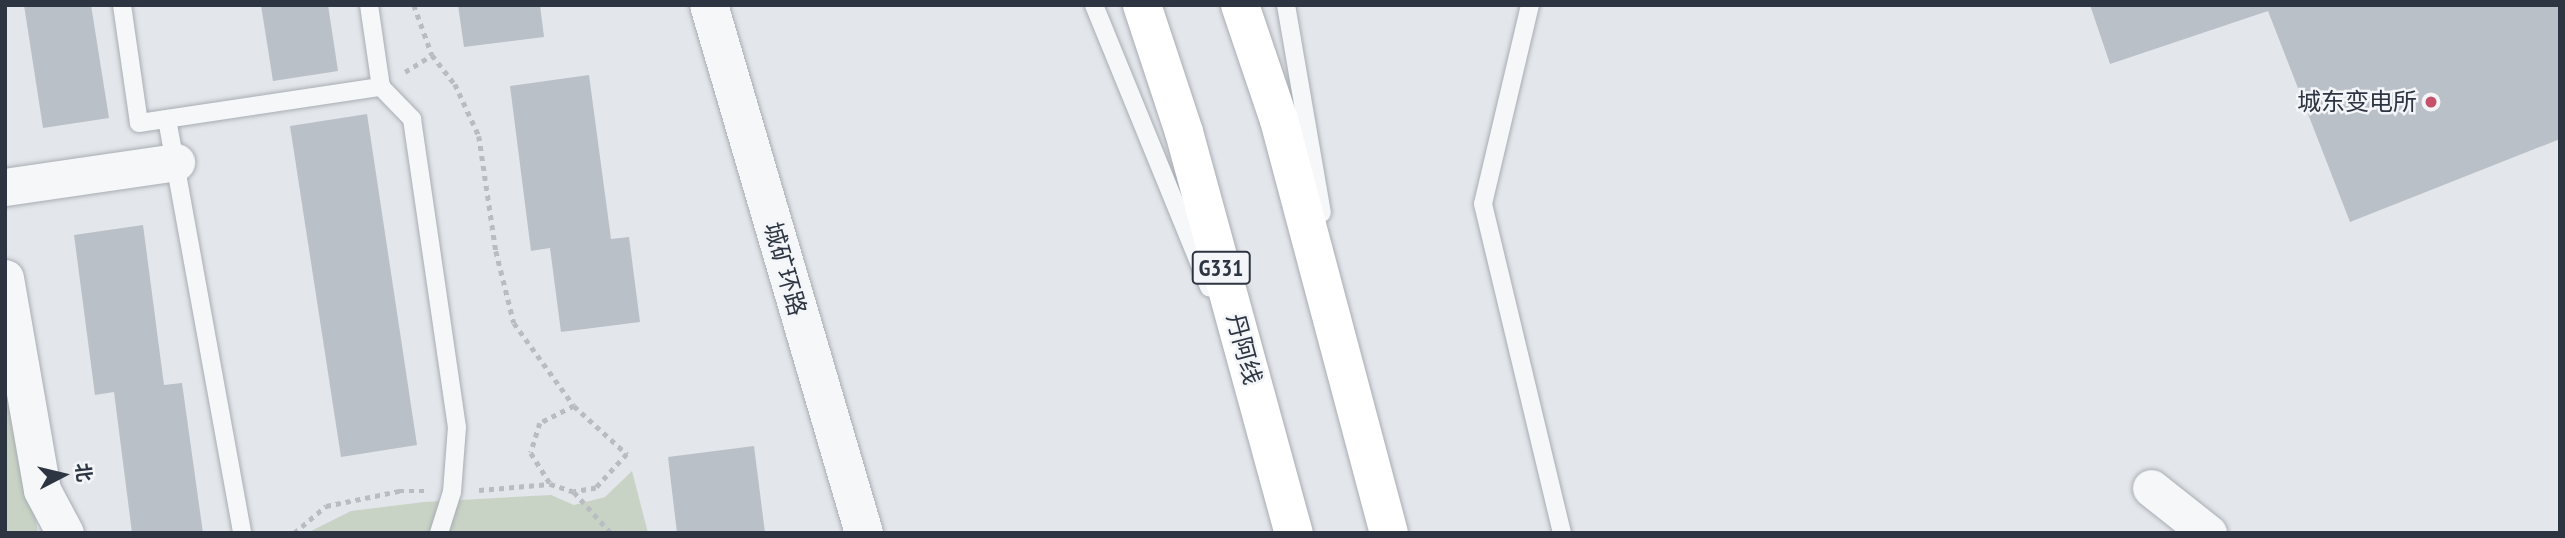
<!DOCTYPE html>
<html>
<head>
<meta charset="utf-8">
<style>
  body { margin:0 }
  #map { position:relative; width:2565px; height:538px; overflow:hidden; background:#e3e6ea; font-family:"PT Sans Narrow","Noto Sans SC",sans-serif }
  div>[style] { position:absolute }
  .green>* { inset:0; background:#c9d3c5 }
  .building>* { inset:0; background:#bac0c7 }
  .path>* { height:4.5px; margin-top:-2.25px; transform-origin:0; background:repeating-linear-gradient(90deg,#b9bdc2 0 5px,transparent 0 10px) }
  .roads { filter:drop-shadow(0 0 2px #a8adb4) drop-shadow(0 0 2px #a8adb4) }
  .service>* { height:18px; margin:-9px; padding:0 9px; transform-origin:9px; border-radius:9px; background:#f5f7f9 }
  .minor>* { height:37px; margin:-18.5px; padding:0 18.5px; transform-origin:18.5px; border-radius:18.5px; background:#f5f7f9 }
  .tertiary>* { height:38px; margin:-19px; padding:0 19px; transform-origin:19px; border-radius:19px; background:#f5f7f9 }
  .trunk>* { height:38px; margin:-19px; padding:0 19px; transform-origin:19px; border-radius:19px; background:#fff }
  .dots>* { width:19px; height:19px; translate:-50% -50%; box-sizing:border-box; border:4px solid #f3f5f8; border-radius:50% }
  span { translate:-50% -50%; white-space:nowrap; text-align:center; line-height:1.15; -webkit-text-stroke:5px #f3f5f8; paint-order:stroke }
  .shield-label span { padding:2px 5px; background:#f3f5f8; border:2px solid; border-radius:5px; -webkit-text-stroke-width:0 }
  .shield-label { font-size:23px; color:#2c3541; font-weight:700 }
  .poi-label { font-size:24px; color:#2c3541 }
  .right { translate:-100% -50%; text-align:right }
  .street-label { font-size:24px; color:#2c3541 }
  .frame { position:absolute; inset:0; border:7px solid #2c3541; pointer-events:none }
  .north { position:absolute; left:28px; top:440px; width:70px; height:70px; -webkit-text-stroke:5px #f3f5f8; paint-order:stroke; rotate:83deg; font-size:19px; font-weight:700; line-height:28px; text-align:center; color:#2c3541 }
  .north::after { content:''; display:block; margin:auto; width:24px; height:32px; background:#2c3541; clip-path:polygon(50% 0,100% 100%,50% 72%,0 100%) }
</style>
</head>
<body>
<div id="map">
  <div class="green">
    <div style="clip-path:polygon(5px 356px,38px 532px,39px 533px,5px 533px)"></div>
    <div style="clip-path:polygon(632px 471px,648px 533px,307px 533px,351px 511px,424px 502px,551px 495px,574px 505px,605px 497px)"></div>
  </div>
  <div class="building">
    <div style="clip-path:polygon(24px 5px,91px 5px,109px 118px,43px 128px)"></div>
    <div style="clip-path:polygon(261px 5px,328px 5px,338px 71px,273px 81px)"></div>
    <div style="clip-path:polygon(458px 5px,540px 5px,544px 37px,464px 47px)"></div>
    <div style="clip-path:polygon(2090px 5px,2559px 5px,2560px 139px,2350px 222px,2268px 11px,2110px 64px)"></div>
    <div style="clip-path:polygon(589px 75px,611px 239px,629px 237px,640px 322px,561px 332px,550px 248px,531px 251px,510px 86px)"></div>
    <div style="clip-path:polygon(367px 114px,417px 445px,341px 457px,290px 126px)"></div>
    <div style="clip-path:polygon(143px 225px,164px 385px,182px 383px,203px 533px,132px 533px,114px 392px,95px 395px,74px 235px)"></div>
    <div style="clip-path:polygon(754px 446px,765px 533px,677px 533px,668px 457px)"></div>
  </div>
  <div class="path">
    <div style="left:414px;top:5px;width:53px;rotate:70.2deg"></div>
    <div style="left:432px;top:55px;width:37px;rotate:52deg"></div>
    <div style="left:455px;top:84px;width:57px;rotate:65.2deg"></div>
    <div style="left:479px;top:136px;width:116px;rotate:81.6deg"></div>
    <div style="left:496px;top:251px;width:74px;rotate:76deg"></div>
    <div style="left:514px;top:323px;width:102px;rotate:54.1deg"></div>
    <div style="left:574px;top:406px;width:72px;rotate:42.2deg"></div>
    <div style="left:627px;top:454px;width:46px;rotate:132.4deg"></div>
    <div style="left:596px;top:488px;width:22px;rotate:170deg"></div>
    <div style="left:405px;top:72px;width:32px;rotate:-32deg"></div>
    <div style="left:574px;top:406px;width:38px;rotate:153deg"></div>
    <div style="left:540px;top:423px;width:31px;rotate:107deg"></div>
    <div style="left:531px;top:453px;width:36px;rotate:58deg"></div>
    <div style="left:550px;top:484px;width:25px;rotate:18deg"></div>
    <div style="left:574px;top:492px;width:55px;rotate:47.9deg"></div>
    <div style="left:479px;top:490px;width:71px;rotate:-4.8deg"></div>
    <div style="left:294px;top:533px;width:42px;rotate:-40.2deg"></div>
    <div style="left:326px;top:506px;width:75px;rotate:-11.6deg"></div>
    <div style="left:399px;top:491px;width:26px"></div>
  </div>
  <div class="roads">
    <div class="service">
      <div style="left:122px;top:5px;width:119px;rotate:81.8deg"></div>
      <div style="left:139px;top:123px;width:245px;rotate:-8.5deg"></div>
      <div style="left:369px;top:5px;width:83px;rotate:81.7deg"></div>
      <div style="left:381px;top:87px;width:45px;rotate:45.9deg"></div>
      <div style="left:412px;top:119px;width:311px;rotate:81.7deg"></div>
      <div style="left:457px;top:427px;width:65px;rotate:94.4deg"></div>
      <div style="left:452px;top:492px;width:43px;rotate:107.6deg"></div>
      <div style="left:1094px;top:5px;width:305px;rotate:67.8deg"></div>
      <div style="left:1286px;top:5px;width:211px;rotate:80.2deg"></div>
      <div style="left:1530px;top:5px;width:204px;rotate:103.3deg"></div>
      <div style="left:1483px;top:204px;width:338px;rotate:76.5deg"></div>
      <div style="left:167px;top:119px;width:421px;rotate:79.7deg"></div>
    </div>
    <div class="minor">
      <div style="left:5px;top:187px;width:173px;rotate:-8.3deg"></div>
      <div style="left:5px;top:278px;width:215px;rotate:80.1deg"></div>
      <div style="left:42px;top:490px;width:49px;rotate:61.9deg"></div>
      <div style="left:2151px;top:488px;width:73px;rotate:38.3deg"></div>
    </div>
    <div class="tertiary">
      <div style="left:709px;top:5px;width:550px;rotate:73.64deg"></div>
    </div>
    <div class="trunk">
      <div style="left:1142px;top:5px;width:134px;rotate:71.7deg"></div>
      <div style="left:1184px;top:132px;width:416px;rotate:74.7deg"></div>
      <div style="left:1240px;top:5px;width:121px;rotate:71.3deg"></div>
      <div style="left:1279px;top:120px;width:427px;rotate:75.1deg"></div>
    </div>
  </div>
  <div class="dots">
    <div style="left:2431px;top:102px;background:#c6516a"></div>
  </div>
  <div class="shield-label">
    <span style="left:1221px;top:268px">G331</span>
  </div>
  <div class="poi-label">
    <span class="right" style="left:2417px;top:102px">城东变电所</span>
  </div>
  <div class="street-label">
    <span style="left:785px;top:269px;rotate:74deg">城矿环路</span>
    <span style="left:1244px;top:349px;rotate:75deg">丹阿线</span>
  </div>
  <div class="frame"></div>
  <div class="north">北</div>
</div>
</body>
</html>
